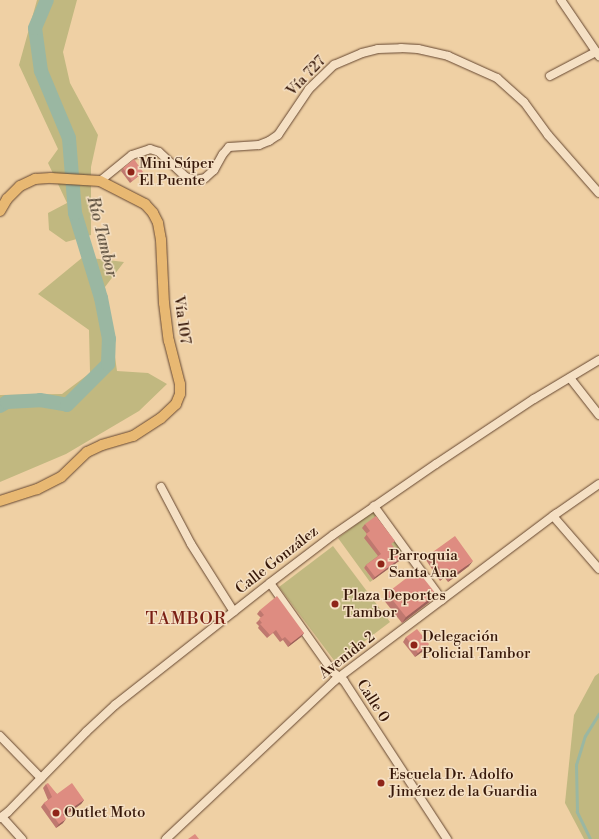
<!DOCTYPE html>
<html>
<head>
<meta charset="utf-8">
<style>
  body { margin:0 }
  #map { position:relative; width:599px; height:839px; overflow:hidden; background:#efd0a4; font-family:"Libre Bodoni",serif }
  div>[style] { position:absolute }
  .green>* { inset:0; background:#c1b880 }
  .stream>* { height:2.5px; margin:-1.25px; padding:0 1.25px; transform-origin:1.25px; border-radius:1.25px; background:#9ab7a2 }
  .river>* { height:14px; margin:-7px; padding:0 7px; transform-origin:7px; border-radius:7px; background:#9ab7a2 }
  .roads { filter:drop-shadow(0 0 1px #654630) drop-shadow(0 0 1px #654630) }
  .minor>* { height:8px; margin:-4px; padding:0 4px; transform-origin:4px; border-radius:4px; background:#f5e0c4 }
  .major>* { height:10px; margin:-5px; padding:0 5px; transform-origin:5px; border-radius:5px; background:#e8b872 }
  .wall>* { inset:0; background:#bf786f }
  .shaded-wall>* { inset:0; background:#9b625a }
  .building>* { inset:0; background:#de8c81 }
  .dots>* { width:11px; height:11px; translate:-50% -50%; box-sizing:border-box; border:2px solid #f5e0c4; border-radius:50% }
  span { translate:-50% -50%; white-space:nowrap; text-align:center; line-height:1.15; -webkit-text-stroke:3px #f5e0c4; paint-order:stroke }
  .street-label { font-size:15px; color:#371809 }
  .poi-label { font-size:15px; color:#371809 }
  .left { translate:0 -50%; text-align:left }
  .water-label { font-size:16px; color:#554837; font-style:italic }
  .quarter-label { font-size:17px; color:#7a1f14; letter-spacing:1px }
</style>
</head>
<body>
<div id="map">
  <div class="green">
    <div style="clip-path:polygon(37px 0,77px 0,63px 52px,70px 83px,98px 135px,91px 167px,91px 235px,66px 242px,49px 230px,48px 213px,67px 203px,48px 163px,58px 149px,19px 65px)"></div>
    <div style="clip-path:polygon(83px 257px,124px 262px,105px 287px,117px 371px,148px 373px,167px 384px,139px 411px,66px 454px,0 482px,0 395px,62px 394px,90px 373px,89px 330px,38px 294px)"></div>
    <div style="clip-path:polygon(373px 512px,407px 555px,399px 561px,390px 549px,364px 568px,373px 580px,370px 582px,338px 538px)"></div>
    <div style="clip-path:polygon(333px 546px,390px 622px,336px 663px,279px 587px)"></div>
    <div style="clip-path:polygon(599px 673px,599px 839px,584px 839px,565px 803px,574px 715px,595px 676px)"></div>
  </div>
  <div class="stream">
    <div style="left:590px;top:839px;width:30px;rotate:-116deg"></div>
    <div style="left:577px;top:812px;width:47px;rotate:-91.2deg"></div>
    <div style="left:576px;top:765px;width:30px;rotate:-73deg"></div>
    <div style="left:585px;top:736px;width:26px;rotate:-58deg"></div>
  </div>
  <div class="river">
    <div style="left:0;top:406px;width:8px;rotate:-30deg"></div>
    <div style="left:7px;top:402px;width:33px;rotate:-3deg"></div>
    <div style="left:40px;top:400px;width:27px;rotate:10deg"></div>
    <div style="left:67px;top:405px;width:58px;rotate:-45deg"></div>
    <div style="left:108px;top:364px;width:25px;rotate:-88deg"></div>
    <div style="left:109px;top:339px;width:42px;rotate:-101deg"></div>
    <div style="left:101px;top:298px;width:89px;rotate:-107deg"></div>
    <div style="left:75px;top:213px;width:75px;rotate:-94.6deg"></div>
    <div style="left:69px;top:138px;width:73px;rotate:-112.7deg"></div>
    <div style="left:41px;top:71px;width:43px;rotate:-97.9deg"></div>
    <div style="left:35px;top:28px;width:30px;rotate:-67deg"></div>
  </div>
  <div class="roads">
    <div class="minor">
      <div style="left:561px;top:0;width:68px;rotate:55.8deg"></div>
      <div style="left:550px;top:76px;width:52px;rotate:-27.6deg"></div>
      <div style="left:100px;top:181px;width:41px;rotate:-39.1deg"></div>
      <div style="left:132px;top:155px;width:19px;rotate:-18deg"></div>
      <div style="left:150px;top:149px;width:9px;rotate:18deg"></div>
      <div style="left:159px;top:152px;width:37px;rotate:43deg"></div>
      <div style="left:186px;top:177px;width:9px;rotate:18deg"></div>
      <div style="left:195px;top:180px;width:10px;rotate:-11deg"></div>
      <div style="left:205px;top:178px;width:12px;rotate:-42deg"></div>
      <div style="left:214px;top:170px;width:18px;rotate:-61deg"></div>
      <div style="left:223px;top:154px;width:9px;rotate:-49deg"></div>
      <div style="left:229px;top:147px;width:30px;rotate:-4deg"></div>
      <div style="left:259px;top:145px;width:11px;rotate:-22deg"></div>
      <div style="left:269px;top:141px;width:11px;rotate:-34deg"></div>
      <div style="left:278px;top:135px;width:55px;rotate:-56deg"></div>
      <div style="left:309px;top:89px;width:35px;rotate:-44deg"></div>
      <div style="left:334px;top:65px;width:30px;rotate:-23deg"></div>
      <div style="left:362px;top:53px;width:16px;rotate:-14deg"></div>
      <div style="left:378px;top:49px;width:23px;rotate:-2deg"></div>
      <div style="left:401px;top:48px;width:17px;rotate:3deg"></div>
      <div style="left:418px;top:49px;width:31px;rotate:13deg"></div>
      <div style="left:448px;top:56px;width:54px;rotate:24.2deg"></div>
      <div style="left:497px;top:78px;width:36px;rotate:42deg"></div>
      <div style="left:524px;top:102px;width:41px;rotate:54deg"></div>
      <div style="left:548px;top:135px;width:77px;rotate:48.7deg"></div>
      <div style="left:570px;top:378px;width:47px;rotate:51.9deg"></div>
      <div style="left:161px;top:487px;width:64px;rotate:62.2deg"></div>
      <div style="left:191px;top:544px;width:80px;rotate:57.7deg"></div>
      <div style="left:374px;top:506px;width:116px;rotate:54.1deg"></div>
      <div style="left:553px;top:516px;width:70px;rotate:49deg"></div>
      <div style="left:270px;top:583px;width:109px;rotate:54.7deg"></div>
      <div style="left:333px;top:672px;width:14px;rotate:39deg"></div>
      <div style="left:344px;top:681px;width:189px;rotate:56.9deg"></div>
      <div style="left:0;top:736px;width:59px;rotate:45.7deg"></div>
      <div style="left:2px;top:817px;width:30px;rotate:48deg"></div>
      <div style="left:0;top:818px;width:10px;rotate:-37deg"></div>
      <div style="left:8px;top:812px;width:112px;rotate:-45.7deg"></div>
      <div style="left:86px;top:732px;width:40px;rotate:-43deg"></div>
      <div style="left:115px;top:705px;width:197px;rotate:-38.2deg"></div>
      <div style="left:270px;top:583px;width:79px;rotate:-37.3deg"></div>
      <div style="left:333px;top:535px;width:125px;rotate:-34.6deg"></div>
      <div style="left:436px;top:464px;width:118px;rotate:-33.6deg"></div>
      <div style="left:534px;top:399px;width:76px;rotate:-31deg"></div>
      <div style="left:166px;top:839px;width:231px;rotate:-43.2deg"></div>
      <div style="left:334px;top:681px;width:278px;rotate:-37deg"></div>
      <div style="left:556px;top:514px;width:52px;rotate:-34.9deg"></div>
    </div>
    <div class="major">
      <div style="left:0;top:211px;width:14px;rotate:-60deg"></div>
      <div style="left:7px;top:199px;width:18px;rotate:-45deg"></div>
      <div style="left:20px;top:186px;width:17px;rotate:-25deg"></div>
      <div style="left:35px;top:179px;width:16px;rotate:-4deg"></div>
      <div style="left:51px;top:178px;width:49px;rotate:3.5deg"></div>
      <div style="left:100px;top:181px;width:51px;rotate:27.1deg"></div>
      <div style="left:145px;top:204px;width:12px;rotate:48deg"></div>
      <div style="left:153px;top:213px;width:11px;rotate:63deg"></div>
      <div style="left:158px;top:223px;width:17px;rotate:80deg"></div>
      <div style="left:161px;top:240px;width:63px;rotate:87.3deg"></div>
      <div style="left:164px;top:303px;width:38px;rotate:83deg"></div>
      <div style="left:169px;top:341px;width:44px;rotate:75.7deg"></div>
      <div style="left:180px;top:384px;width:10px;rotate:90deg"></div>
      <div style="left:180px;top:394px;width:11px;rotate:112deg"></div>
      <div style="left:176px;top:404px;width:21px;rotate:137deg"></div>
      <div style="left:161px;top:418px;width:33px;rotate:147deg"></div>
      <div style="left:133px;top:436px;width:32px;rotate:164deg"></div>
      <div style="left:102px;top:445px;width:17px;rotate:155deg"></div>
      <div style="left:87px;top:452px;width:36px;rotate:136deg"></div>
      <div style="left:61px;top:477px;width:27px;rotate:153deg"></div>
      <div style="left:37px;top:489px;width:39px;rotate:162deg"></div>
    </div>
  </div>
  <div class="wall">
    <div style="clip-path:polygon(123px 168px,141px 174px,130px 183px,121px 171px)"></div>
    <div style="clip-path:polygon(365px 524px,392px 545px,399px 561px,373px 580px,364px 568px,366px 565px,378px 556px,364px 538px,367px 534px,362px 528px)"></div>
    <div style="clip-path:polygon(430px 554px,469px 566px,448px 582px,444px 577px,440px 581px,426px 560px)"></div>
    <div style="clip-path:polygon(387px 593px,436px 594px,432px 600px,402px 623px,383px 599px)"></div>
    <div style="clip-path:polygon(260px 610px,304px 633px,301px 637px,288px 647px,283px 640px,280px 642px,273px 633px,267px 638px,258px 628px,259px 626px,256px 623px,261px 618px,257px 614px)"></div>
    <div style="clip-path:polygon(406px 637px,426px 649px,415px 657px,403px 642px)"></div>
    <div style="clip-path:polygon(46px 784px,57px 794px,84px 800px,81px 804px,64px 816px,63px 823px,56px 828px,41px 807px,44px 803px,48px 800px,43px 788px)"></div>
  </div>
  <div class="shaded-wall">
    <div style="clip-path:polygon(402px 557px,399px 561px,373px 580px,375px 577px)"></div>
    <div style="clip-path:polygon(473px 561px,469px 566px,448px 582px,452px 576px)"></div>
    <div style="clip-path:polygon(449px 572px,440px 581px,444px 575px)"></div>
    <div style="clip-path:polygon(436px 594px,432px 600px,402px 623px,406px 617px)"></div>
    <div style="clip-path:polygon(304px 633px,301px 637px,288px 647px,291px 643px)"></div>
    <div style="clip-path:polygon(429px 644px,426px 649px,415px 657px,418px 653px)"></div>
    <div style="clip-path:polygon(84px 800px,81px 804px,60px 819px,63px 814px)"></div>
    <div style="clip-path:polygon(66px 819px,63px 823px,56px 828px,59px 824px)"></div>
  </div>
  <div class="building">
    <div style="clip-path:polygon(134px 159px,143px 172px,132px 181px,123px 168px)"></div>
    <div style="clip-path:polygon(376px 516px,395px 541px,391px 544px,402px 557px,375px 577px,366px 565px,381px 554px,366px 534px,370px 531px,365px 524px)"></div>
    <div style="clip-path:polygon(455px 536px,473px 561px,452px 576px,449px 572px,444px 575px,430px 554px)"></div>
    <div style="clip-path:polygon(417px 570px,436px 594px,406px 617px,387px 593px)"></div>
    <div style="clip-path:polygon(277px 596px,304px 633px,291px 643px,285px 637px,282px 639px,276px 630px,270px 635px,260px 624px,262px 623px,259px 619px,264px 615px,260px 610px)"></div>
    <div style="clip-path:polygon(417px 629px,429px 644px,418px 653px,406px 637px)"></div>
    <div style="clip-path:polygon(48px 783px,57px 794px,72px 783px,84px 800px,63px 814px,66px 819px,59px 824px,44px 803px,52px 797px,46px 784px)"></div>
    <div style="clip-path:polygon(195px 834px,199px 839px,188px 839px)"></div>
  </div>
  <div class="dots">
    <div style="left:131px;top:172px;background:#8f2418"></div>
    <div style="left:381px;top:564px;background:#8f2418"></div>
    <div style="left:335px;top:604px;background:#8f2418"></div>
    <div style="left:414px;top:645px;background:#8f2418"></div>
    <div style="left:381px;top:783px;background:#8f2418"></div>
    <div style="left:56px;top:813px;background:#8f2418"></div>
  </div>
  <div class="street-label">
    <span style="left:306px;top:76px;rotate:-46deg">Vía 727</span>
    <span style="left:182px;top:320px;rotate:82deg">Vía 107</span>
    <span style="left:277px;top:560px;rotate:-38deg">Calle González</span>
    <span style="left:347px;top:655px;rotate:-38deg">Avenida 2</span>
    <span style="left:373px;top:701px;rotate:57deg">Calle 0</span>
  </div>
  <div class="poi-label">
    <span class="left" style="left:139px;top:172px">Mini Súper<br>El Puente</span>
    <span class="left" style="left:389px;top:564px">Parroquia<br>Santa Ana</span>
    <span class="left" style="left:343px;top:604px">Plaza Deportes<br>Tambor</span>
    <span class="left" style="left:422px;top:645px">Delegación<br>Policial Tambor</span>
    <span class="left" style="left:389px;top:783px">Escuela Dr. Adolfo<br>Jiménez de la Guardia</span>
    <span class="left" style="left:64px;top:813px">Outlet Moto</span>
  </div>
  <div class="water-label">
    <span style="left:102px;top:237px;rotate:76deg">Río Tambor</span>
  </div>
  <div class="quarter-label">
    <span style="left:186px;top:620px">TAMBOR</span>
  </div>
</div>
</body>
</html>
